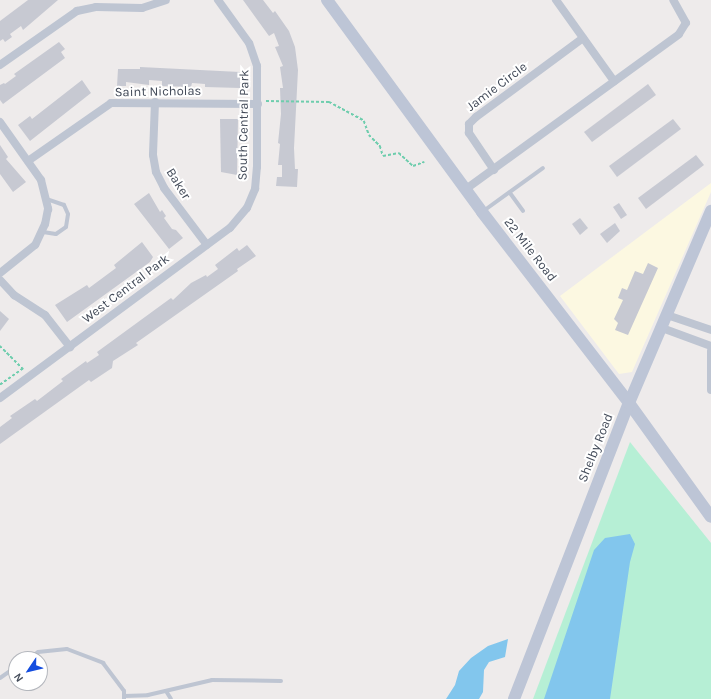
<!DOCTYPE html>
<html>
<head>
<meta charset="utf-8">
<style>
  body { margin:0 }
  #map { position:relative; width:711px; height:699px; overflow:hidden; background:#eeebeb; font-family:Karla,sans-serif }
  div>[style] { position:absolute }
  .commercial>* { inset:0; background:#fcf8e1 }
  .green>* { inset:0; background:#b6efd5 }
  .water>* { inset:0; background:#82c6ed }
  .building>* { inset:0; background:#c7c9d2 }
  .path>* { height:1.5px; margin-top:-0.75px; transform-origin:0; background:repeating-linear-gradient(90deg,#6ecdad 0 3px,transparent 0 5px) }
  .lane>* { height:4px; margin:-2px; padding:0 2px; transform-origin:2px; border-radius:2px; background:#bec5d2 }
  .street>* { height:8px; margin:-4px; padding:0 4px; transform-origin:4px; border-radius:4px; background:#bec5d2 }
  .secondary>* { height:12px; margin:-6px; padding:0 6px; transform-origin:6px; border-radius:6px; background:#bdc5d6 }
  span { translate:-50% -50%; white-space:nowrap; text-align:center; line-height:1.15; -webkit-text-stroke:4px #fff; paint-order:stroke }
  .street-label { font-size:13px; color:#434b59 }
  .north { position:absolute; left:8px; top:651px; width:40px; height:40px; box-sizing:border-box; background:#fff; border:1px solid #b4b7bd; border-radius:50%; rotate:235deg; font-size:11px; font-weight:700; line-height:16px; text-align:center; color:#434b59 }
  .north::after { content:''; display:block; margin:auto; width:14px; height:18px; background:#144ddf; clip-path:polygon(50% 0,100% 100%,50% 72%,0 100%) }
</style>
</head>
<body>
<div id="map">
  <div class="commercial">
    <div style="clip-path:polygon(711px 183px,711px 192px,632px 372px,619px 374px,560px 296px)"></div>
  </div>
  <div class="green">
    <div style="clip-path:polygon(630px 442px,711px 543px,711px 699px,533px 699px)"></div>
  </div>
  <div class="water">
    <div style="clip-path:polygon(630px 534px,635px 544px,630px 562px,610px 699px,544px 699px,594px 550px,605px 538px)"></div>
    <div style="clip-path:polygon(508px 639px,505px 657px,489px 662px,484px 670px,483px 692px,479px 699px,446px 699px,455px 685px,459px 671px,471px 658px,488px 646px)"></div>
  </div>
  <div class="building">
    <div style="clip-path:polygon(28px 0,58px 0,23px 30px,21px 26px,10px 34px,12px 37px,5px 42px,3px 39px,0 41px,0 21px)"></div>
    <div style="clip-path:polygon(243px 0,263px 0,273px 13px,275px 11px,289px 31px,295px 47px,298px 70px,294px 148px,295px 169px,298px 169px,297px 187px,276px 186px,277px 177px,282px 177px,282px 165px,278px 165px,280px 144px,278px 143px,281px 114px,280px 88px,283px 88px,280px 67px,283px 66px,275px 47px,279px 46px,274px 33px,269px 36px)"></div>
    <div style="clip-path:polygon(59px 42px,65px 49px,61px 52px,65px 58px,3px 104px,0 100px,0 85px,4px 83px,5px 84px,16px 76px,14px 74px)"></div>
    <div style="clip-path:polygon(140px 67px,240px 72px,240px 88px,205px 87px,205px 84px,192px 83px,191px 87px,162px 86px,162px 81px,149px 80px,149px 85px,126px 82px,126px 86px,117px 86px,118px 69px,140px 69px)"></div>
    <div style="clip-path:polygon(82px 80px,91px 93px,30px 141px,18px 125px,30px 116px,32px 119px)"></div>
    <div style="clip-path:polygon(648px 84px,656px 95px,592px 142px,584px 132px)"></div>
    <div style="clip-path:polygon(220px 119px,238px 119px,237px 175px,221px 172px)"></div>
    <div style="clip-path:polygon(673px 119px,681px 129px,617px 177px,609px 166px)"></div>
    <div style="clip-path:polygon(0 145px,8px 157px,6px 159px,26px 182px,13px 192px,0 174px)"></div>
    <div style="clip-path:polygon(696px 155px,704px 165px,646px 209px,638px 198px)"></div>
    <div style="clip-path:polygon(149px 193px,160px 212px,162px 210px,166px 216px,164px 218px,172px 229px,176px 230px,183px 238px,169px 249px,134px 204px)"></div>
    <div style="clip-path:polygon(619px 203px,627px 215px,621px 219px,613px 207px)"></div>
    <div style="clip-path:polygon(580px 218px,588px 228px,580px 235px,572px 224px)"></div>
    <div style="clip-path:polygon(615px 223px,620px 231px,607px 243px,600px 234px)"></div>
    <div style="clip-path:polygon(142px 242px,153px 257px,150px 262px,67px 322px,55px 305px,87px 285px,89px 288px,116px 268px,114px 265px)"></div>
    <div style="clip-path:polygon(247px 245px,256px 256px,237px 269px,238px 271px,136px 343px,138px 345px,113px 361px,112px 368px,91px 382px,89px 380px,0 444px,0 427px,12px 418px,10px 416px,35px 399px,37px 401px,63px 381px,61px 379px,86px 361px,87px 363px,99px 355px,97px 352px,171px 298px,173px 300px,191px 283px,206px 275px,207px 277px,218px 269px,215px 265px,237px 248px,239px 251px)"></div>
    <div style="clip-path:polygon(648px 263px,658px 268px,628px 335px,615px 330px,618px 323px,614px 319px,623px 300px,618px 298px,622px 288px,627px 290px,635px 271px,643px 274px)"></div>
    <div style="clip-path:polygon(0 311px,9px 319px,0 331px)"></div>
  </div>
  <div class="path">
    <div style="left:266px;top:101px;width:63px;rotate:0.9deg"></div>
    <div style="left:329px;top:102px;width:40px;rotate:28deg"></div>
    <div style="left:364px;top:121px;width:15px;rotate:70deg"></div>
    <div style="left:369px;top:135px;width:16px;rotate:45deg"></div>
    <div style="left:380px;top:146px;width:10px;rotate:73deg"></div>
    <div style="left:383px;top:156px;width:16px;rotate:-11deg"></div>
    <div style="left:399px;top:153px;width:19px;rotate:43deg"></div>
    <div style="left:413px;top:166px;width:12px;rotate:-20deg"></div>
    <div style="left:0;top:346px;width:33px;rotate:45deg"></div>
    <div style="left:23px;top:369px;width:28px;rotate:145deg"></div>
  </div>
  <div class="lane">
    <div style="left:510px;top:193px;width:22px;rotate:54deg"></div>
    <div style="left:482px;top:212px;width:75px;rotate:-35.8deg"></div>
    <div style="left:43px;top:232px;width:13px;rotate:9deg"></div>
    <div style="left:56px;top:234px;width:12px;rotate:-35deg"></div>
    <div style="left:66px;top:227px;width:13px;rotate:-81deg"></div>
    <div style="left:68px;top:214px;width:10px;rotate:-114deg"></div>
    <div style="left:64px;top:205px;width:18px;rotate:-161deg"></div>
    <div style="left:27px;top:659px;width:13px;rotate:-32deg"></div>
    <div style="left:38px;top:652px;width:29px;rotate:-6deg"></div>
    <div style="left:67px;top:649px;width:39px;rotate:21deg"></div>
    <div style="left:103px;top:663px;width:35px;rotate:53deg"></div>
    <div style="left:124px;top:691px;width:8px;rotate:90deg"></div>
    <div style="left:0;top:678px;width:19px;rotate:-35deg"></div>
    <div style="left:166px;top:691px;width:9px;rotate:58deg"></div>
    <div style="left:124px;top:696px;width:24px;rotate:-2deg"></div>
    <div style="left:148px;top:695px;width:66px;rotate:-13.2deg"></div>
    <div style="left:212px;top:680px;width:69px;rotate:0.8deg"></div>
  </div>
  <div class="street">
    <div style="left:556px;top:0;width:100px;rotate:54.4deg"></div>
    <div style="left:0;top:65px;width:94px;rotate:-35deg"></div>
    <div style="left:77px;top:11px;width:19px;rotate:-12deg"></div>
    <div style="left:96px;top:7px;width:46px;rotate:1.2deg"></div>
    <div style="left:142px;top:8px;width:25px;rotate:-18deg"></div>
    <div style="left:155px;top:102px;width:53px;rotate:92.2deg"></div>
    <div style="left:153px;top:155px;width:17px;rotate:80deg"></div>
    <div style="left:156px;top:172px;width:18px;rotate:63deg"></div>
    <div style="left:164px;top:188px;width:71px;rotate:53deg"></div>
    <div style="left:0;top:122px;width:71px;rotate:54.7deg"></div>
    <div style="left:41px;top:180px;width:30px;rotate:76deg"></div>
    <div style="left:48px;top:209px;width:15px;rotate:101deg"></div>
    <div style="left:45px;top:224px;width:23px;rotate:115deg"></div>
    <div style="left:35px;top:245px;width:45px;rotate:141.3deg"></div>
    <div style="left:28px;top:161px;width:101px;rotate:-34.9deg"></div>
    <div style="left:111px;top:103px;width:147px;rotate:0.4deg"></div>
    <div style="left:494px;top:170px;width:45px;rotate:-124deg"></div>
    <div style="left:469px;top:133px;width:9px;rotate:-90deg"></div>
    <div style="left:469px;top:124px;width:10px;rotate:-45deg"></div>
    <div style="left:476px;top:117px;width:133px;rotate:-36.4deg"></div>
    <div style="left:466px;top:189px;width:263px;rotate:-36deg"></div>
    <div style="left:679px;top:34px;width:13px;rotate:-58deg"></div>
    <div style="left:686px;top:23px;width:26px;rotate:-119deg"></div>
    <div style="left:0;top:280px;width:21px;rotate:47deg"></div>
    <div style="left:14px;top:295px;width:37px;rotate:33deg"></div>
    <div style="left:45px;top:315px;width:41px;rotate:52deg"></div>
    <div style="left:667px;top:315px;width:46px;rotate:18.8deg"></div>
    <div style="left:662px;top:328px;width:52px;rotate:20.2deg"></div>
    <div style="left:711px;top:351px;width:39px;rotate:90deg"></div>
    <div style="left:0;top:398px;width:286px;rotate:-36.5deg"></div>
    <div style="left:230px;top:228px;width:26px;rotate:-50deg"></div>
    <div style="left:247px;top:208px;width:21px;rotate:-67deg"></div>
    <div style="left:255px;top:189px;width:22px;rotate:-85deg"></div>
    <div style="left:257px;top:167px;width:101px;rotate:-90deg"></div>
    <div style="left:257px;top:66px;width:24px;rotate:-109deg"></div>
    <div style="left:249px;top:43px;width:53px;rotate:-125.8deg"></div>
  </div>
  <div class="secondary">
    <div style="left:327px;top:0;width:263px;rotate:53.8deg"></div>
    <div style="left:482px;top:212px;width:241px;rotate:52.4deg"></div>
    <div style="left:629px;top:403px;width:140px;rotate:54.3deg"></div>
    <div style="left:514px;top:699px;width:318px;rotate:-68.8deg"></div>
    <div style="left:629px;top:403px;width:209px;rotate:-66.9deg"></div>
  </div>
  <div class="street-label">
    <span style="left:497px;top:87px;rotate:-37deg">Jamie Circle</span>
    <span style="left:158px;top:92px;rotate:-1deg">Saint Nicholas</span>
    <span style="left:244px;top:125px;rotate:-89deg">South Central Park</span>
    <span style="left:178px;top:184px;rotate:58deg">Baker</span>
    <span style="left:530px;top:250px;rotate:52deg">22 Mile Road</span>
    <span style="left:126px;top:289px;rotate:-37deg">West Central Park</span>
    <span style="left:596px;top:448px;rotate:-68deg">Shelby Road</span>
  </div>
  <div class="north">N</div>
</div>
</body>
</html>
